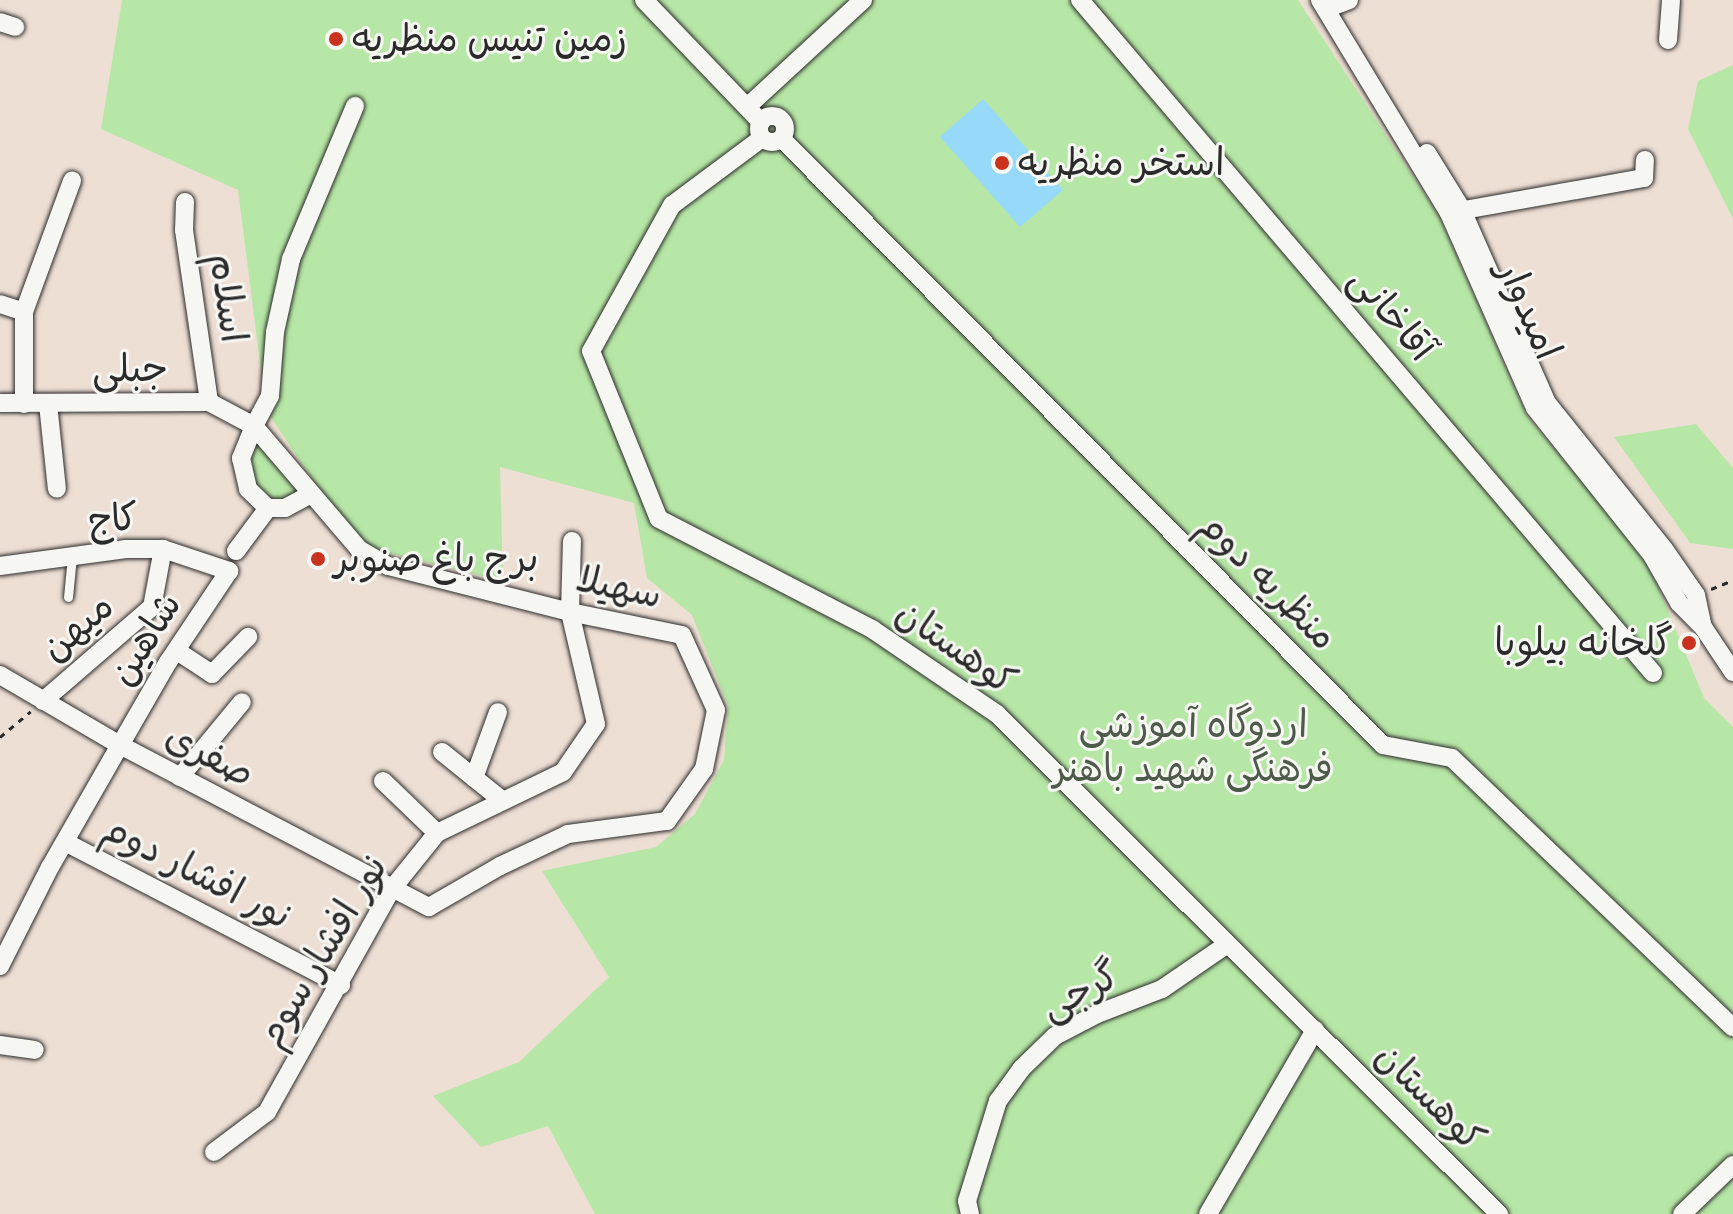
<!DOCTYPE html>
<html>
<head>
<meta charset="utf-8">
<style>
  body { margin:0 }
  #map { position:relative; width:1733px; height:1214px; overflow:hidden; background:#eedfd4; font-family:Caveat,"Playpen Sans Arabic",sans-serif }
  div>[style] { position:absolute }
  .green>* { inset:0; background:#b7e7a6 }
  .water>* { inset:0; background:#97d9f9 }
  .path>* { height:3px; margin-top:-1.5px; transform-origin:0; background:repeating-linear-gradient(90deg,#2b2b2b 0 6px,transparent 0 12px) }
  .roads { filter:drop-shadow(0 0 2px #2b2b2b) drop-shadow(0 0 2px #2b2b2b) }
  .service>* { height:9px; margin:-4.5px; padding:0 4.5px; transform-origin:4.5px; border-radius:4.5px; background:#f6f6f2 }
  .minor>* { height:18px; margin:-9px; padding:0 9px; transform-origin:9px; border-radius:9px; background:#f6f6f2 }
  .minor>.ring { margin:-9px; padding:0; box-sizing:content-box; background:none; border:18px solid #f6f6f2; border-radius:50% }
  .dots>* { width:22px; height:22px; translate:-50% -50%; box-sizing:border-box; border:4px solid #f6f6f2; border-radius:50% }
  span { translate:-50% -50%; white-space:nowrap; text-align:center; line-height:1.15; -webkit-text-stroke:6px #f6f6f2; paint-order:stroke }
  .poi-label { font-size:38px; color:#2b2b2b }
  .left { translate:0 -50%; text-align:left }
  .right { translate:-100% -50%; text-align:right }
  .street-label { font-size:38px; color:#2b2b2b }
  .park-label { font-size:38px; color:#4e5a4a }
</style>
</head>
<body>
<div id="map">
  <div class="green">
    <div style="clip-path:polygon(122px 0,1298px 0,1440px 218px,1527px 416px,1647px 560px,1704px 698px,1733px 727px,1733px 1214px,595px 1214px,548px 1126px,481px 1147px,433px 1096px,519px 1062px,609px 977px,542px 871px,656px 847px,695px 814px,724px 760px,728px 706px,692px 615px,647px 578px,634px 503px,500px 467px,503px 581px,356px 545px,266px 410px,238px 190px,101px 129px)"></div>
    <div style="clip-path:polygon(1733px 65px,1733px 219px,1688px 129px,1698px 81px)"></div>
    <div style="clip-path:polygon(1696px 424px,1733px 468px,1733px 549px,1690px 543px,1614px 437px)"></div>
    <div style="clip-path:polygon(253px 441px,263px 442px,300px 494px,279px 502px,262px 495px,251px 473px)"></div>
  </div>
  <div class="water">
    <div style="clip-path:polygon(983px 99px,1063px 190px,1020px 227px,940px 137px)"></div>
  </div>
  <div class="path">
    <div style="left:1711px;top:589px;width:24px;rotate:-22deg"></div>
    <div style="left:0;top:737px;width:40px;rotate:-40deg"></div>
  </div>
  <div class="roads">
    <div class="service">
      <div style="left:68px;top:597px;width:41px;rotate:-84.4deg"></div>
    </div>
    <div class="minor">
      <div style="left:644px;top:0;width:169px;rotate:46.2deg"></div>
      <div style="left:1080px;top:0;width:884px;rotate:49.59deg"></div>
      <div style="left:1320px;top:0;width:249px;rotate:58.8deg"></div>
      <div style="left:1449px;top:213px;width:213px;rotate:66.2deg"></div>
      <div style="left:1535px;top:408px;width:188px;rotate:51.5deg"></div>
      <div style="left:1652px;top:555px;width:55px;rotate:60.6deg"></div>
      <div style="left:1679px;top:603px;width:34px;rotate:45deg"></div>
      <div style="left:1703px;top:627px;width:54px;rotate:56.3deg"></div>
      <div style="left:1336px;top:5px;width:14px;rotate:-21deg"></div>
      <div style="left:0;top:22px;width:16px;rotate:18deg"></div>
      <div style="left:1668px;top:40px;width:40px;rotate:-85.7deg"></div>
      <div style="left:747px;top:107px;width:158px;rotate:-42.7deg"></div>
      <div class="ring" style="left:759px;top:116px;width:8px;height:8px"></div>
      <div style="left:762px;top:138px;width:112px;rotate:143.3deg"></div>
      <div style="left:672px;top:205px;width:167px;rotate:119deg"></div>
      <div style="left:591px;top:351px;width:181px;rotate:68deg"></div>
      <div style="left:659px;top:519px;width:240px;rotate:27.3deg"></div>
      <div style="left:872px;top:629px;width:151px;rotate:34.2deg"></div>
      <div style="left:997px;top:714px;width:709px;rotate:44.89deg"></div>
      <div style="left:782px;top:139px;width:853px;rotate:45.24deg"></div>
      <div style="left:1383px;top:745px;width:70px;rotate:10.7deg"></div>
      <div style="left:1452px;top:758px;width:389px;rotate:43.8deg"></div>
      <div style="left:1427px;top:153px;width:65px;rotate:58.3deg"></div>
      <div style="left:1461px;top:208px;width:213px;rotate:66.2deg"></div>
      <div style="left:1547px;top:403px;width:187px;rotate:51.3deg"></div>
      <div style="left:1664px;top:549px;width:56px;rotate:55.2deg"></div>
      <div style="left:1696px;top:595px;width:30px;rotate:78deg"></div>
      <div style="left:185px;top:202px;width:28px;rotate:92deg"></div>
      <div style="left:184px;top:230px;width:174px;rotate:81.7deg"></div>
      <div style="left:1453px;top:212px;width:194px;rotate:-10.1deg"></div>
      <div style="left:1644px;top:178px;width:18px;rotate:-87deg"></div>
      <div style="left:0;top:304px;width:25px;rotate:18deg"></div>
      <div style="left:0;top:403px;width:209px;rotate:-0.3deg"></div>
      <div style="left:209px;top:402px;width:51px;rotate:28.1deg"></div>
      <div style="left:254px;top:426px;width:34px;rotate:-62deg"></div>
      <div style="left:270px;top:396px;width:64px;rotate:-85.5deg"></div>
      <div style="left:275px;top:332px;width:75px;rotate:-77.6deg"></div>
      <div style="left:291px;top:259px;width:166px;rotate:-67.3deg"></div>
      <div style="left:24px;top:404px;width:92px;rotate:-90deg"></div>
      <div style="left:24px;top:312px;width:140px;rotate:-69.9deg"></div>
      <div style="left:48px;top:404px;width:85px;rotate:84deg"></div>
      <div style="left:236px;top:551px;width:54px;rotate:-53.3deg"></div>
      <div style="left:0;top:566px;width:127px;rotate:-7.7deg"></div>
      <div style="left:126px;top:549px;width:37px"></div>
      <div style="left:163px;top:549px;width:70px;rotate:18.4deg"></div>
      <div style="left:229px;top:571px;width:110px;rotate:123.8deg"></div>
      <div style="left:168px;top:662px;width:96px;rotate:120deg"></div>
      <div style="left:120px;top:745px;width:141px;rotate:119.8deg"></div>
      <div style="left:50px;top:867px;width:111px;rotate:116.8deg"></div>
      <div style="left:177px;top:651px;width:42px;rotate:33.3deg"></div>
      <div style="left:212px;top:674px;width:52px;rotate:-45.8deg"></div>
      <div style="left:0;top:675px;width:139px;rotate:30.3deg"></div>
      <div style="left:120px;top:745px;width:349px;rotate:27.7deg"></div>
      <div style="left:429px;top:907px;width:82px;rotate:-30deg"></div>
      <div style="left:500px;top:866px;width:75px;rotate:-25.2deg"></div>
      <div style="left:568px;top:834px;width:100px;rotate:-7.5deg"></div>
      <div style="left:667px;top:821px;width:64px;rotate:-54.6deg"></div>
      <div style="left:704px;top:769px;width:60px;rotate:-78.5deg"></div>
      <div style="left:716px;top:710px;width:82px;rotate:-114.4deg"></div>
      <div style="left:682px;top:635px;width:114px;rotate:-168.4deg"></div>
      <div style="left:570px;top:612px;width:188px;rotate:-165.8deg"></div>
      <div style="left:388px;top:566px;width:34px;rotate:-150deg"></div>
      <div style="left:359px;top:549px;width:162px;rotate:-130.5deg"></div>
      <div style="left:254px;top:426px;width:35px;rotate:112deg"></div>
      <div style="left:241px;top:458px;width:32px;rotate:77deg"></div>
      <div style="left:248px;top:489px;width:28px;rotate:44deg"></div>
      <div style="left:268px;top:508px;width:17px"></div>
      <div style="left:285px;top:508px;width:30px;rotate:-28deg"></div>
      <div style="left:43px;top:701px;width:144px;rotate:-40.8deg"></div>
      <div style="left:152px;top:607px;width:59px;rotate:-79.3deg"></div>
      <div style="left:442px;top:752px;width:78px;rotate:38.8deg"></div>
      <div style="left:180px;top:777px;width:97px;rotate:-50.4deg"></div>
      <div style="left:474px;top:778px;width:70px;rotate:-70deg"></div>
      <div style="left:383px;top:781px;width:75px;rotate:43.9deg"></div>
      <div style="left:65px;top:842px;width:311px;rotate:27.4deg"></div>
      <div style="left:0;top:1045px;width:35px;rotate:8deg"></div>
      <div style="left:214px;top:1152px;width:66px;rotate:-37deg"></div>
      <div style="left:267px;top:1112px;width:254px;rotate:-60.8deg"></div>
      <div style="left:391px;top:890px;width:73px;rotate:-51.1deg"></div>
      <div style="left:437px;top:833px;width:140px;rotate:-25.8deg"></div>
      <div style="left:563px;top:772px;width:58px;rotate:-55.5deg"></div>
      <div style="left:596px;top:724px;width:115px;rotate:-103.1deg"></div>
      <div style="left:570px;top:612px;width:71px;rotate:-88.4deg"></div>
      <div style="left:970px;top:1214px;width:13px;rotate:-103deg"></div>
      <div style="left:967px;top:1201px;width:105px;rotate:-72.8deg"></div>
      <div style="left:998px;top:1101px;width:39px;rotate:-54deg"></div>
      <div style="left:1021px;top:1069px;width:47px;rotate:-44.1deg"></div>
      <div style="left:1055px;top:1036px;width:47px;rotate:-27.6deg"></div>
      <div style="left:1097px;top:1014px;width:70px;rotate:-21deg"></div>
      <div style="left:1162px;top:989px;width:78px;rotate:-34.5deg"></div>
      <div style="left:1208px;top:1214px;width:213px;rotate:-59.8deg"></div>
      <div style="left:1682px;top:1214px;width:71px;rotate:-43.9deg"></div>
    </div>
  </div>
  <div class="dots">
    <div style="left:336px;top:39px;background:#c8321e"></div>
    <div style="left:1002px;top:163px;background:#c8321e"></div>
    <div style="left:318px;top:559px;background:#c8321e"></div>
    <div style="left:1689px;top:643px;background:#c8321e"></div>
  </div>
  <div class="poi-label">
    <span class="left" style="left:352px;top:39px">زمین تنیس منظریه</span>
    <span class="left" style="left:1018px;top:163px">استخر منظریه</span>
    <span class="left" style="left:334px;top:559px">برج باغ صنوبر</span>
    <span class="right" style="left:1673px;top:643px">گلخانه بیلوبا</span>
  </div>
  <div class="street-label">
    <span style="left:228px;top:298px;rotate:82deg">اسلام</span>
    <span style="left:1529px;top:310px;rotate:66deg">امیدوار</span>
    <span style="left:1392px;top:314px;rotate:50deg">آقاخانی</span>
    <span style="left:130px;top:369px;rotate:-1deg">جبلی</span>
    <span style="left:113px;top:519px;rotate:-5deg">کاج</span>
    <span style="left:1268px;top:581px;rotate:45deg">منظریه دوم</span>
    <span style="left:619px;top:587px;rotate:12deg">سهیلا</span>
    <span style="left:77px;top:627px;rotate:-41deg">میهن</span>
    <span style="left:145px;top:639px;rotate:-58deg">شاهین</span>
    <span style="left:956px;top:647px;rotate:35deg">کوهستان</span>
    <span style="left:210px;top:755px;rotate:28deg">صفری</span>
    <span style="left:197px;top:872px;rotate:27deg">نور افشار دوم</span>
    <span style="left:322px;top:951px;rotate:-59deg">نور افشار سوم</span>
    <span style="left:1080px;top:991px;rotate:-27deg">گرجی</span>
    <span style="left:1430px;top:1097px;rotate:45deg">کوهستان</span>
  </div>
  <div class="park-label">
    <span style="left:1193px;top:747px">اردوگاه آموزشی<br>فرهنگی شهید باهنر</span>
  </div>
</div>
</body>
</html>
